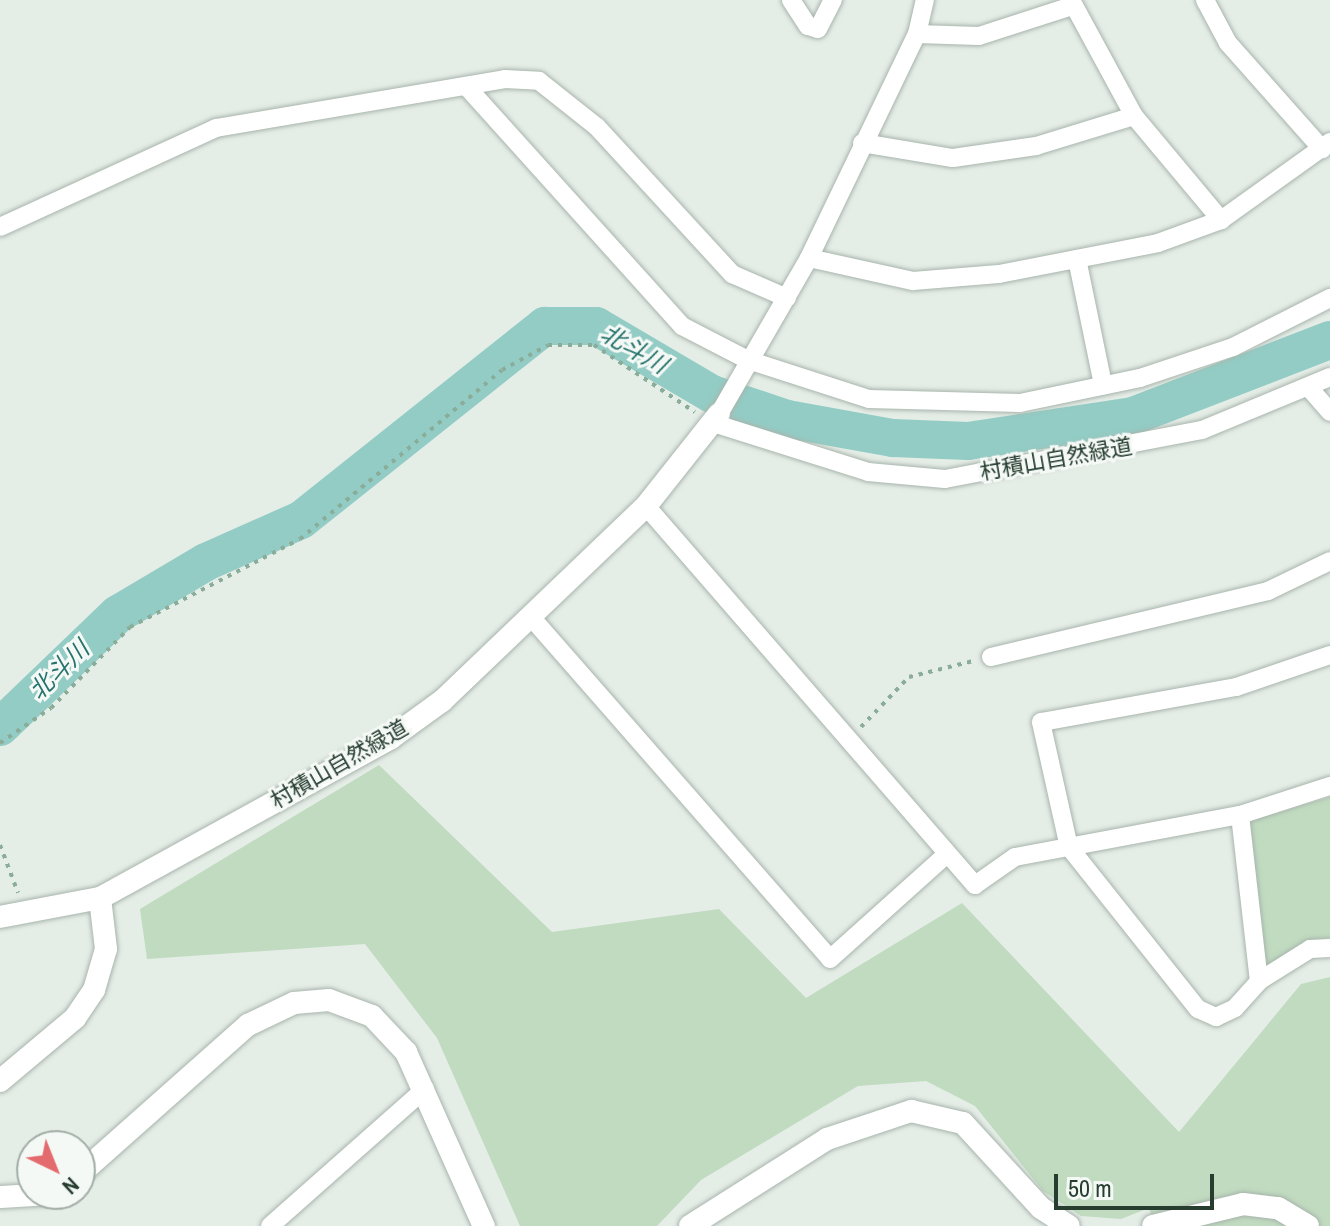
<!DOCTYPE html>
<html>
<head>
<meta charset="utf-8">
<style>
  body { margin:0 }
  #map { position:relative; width:1330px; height:1226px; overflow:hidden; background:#e5ede7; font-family:"Archivo Narrow","Noto Sans JP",sans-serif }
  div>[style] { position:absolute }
  .green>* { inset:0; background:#c0dbc0 }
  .river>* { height:38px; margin:-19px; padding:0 19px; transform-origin:19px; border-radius:19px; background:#93ccc5 }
  .path>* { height:4px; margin-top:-2px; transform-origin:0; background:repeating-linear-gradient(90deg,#89ad98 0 4px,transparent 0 10px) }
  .roads { filter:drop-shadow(0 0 2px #a8b5ac) drop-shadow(0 0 2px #a8b5ac) }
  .minor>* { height:18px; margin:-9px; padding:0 9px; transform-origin:9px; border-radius:9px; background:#fff }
  .tertiary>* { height:22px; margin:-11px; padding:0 11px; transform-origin:11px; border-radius:11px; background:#fff }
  span { translate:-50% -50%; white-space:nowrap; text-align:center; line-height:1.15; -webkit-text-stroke:6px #f5f9f6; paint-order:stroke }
  .street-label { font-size:22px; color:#263d30 }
  .water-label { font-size:24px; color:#25736c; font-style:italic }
  .north { position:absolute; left:16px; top:1130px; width:80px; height:80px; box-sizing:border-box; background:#f5f9f6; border:2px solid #a2aea7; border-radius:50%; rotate:137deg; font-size:22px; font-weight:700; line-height:32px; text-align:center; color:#263d30 }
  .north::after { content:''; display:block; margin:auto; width:28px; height:36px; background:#e46b6d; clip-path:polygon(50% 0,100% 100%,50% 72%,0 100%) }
  .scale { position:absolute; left:1054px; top:1174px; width:160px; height:36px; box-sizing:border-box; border:4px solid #263d30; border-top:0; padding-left:10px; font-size:24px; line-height:28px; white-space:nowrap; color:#263d30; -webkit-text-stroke:6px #f5f9f6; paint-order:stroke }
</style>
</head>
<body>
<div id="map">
  <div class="green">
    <div style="clip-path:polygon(379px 765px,552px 932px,719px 909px,806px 998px,962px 903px,1179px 1132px,1301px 984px,1330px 977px,1330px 1226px,1155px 1226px,1149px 1208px,1121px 1219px,1081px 1216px,1043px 1191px,975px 1106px,926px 1081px,858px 1086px,701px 1180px,657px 1226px,520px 1226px,437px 1038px,365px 944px,147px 959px,140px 909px)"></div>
    <div style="clip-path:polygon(1330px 797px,1330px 938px,1310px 940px,1265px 968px,1249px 821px)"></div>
  </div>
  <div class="river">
    <div style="left:0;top:727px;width:163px;rotate:-43.8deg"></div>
    <div style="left:118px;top:614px;width:102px;rotate:-30.6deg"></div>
    <div style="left:206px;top:562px;width:104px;rotate:-23.9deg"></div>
    <div style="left:301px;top:520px;width:312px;rotate:-38.5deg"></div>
    <div style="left:545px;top:326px;width:51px"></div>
    <div style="left:596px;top:326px;width:134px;rotate:30.4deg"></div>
    <div style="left:712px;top:394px;width:79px;rotate:18.4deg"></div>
    <div style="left:787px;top:419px;width:108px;rotate:10.2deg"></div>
    <div style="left:893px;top:438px;width:75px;rotate:2.3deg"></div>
    <div style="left:968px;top:441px;width:167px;rotate:-8.6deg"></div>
    <div style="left:1133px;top:416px;width:211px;rotate:-21.1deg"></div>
  </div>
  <div class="path">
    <div style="left:861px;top:727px;width:69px;rotate:-46.2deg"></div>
    <div style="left:909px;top:677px;width:66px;rotate:-14deg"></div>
    <div style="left:0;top:743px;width:62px;rotate:-34.5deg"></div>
    <div style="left:51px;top:708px;width:113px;rotate:-45.7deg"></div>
    <div style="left:130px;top:627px;width:191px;rotate:-27.4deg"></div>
    <div style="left:300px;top:539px;width:263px;rotate:-39.9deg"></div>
    <div style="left:502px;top:370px;width:52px;rotate:-28.5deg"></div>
    <div style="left:548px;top:345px;width:46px"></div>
    <div style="left:594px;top:345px;width:121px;rotate:33.6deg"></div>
    <div style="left:0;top:845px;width:51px;rotate:69.4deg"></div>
  </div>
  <div class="roads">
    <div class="minor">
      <div style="left:791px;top:0;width:31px;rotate:57deg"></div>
      <div style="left:808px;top:26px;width:10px;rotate:17deg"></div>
      <div style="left:818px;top:29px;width:33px;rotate:-63deg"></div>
      <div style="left:1071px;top:0;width:132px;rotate:61.5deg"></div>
      <div style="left:1134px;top:116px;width:136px;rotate:50.1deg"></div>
      <div style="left:1205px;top:0;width:49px;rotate:61.9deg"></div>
      <div style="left:1228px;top:43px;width:142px;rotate:48.4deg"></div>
      <div style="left:917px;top:34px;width:62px;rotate:1.8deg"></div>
      <div style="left:979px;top:36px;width:98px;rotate:-17.9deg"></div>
      <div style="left:466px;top:86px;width:323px;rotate:48deg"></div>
      <div style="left:682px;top:326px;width:74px;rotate:27.3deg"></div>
      <div style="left:748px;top:360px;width:127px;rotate:17.9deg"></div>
      <div style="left:869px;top:399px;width:151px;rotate:1.5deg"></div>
      <div style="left:1020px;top:403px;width:123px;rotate:-11.8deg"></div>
      <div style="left:1140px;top:378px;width:98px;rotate:-18.4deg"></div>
      <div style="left:1233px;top:347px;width:109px;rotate:-26.8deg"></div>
      <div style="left:862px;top:143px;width:92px;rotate:9.4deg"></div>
      <div style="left:953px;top:158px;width:84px;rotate:-8.2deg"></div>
      <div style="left:1036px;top:146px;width:102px;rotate:-17deg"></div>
      <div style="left:0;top:227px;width:238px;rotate:-24.6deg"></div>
      <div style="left:216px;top:128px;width:293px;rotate:-9.6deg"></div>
      <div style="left:505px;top:79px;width:34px;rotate:3deg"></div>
      <div style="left:539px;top:81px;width:74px;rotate:38.4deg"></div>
      <div style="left:597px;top:127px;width:200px;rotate:47.4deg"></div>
      <div style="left:732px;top:274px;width:60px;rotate:23.6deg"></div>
      <div style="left:809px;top:258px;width:107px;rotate:12.5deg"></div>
      <div style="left:913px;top:281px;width:86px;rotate:-4.7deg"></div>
      <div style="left:999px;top:274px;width:162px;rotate:-11deg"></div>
      <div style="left:1158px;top:243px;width:67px;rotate:-20.1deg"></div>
      <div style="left:1221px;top:220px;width:134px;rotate:-35.6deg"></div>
      <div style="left:1077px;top:259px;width:129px;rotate:78.3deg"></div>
      <div style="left:1311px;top:390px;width:29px;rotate:49deg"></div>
      <div style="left:719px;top:414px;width:180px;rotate:-60deg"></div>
      <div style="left:809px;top:258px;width:249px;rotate:-64.3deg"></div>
      <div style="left:917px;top:34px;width:35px;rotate:-77deg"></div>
      <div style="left:713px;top:423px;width:163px;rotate:17.5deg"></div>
      <div style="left:868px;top:472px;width:77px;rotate:5.2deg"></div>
      <div style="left:945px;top:479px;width:262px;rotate:-10.8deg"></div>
      <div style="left:1202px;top:430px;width:139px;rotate:-22.5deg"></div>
      <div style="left:646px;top:506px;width:502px;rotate:49.04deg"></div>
      <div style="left:975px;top:885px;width:49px;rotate:-35deg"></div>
      <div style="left:1015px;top:857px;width:229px;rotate:-10.6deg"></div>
      <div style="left:1240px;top:815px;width:95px;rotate:-17.9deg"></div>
      <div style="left:531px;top:617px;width:454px;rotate:48.8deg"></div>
      <div style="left:830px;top:959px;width:157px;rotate:-41.9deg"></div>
      <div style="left:1330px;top:655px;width:99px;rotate:161.2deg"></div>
      <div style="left:1236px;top:687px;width:198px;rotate:169.8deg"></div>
      <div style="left:1041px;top:722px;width:128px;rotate:77.4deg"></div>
      <div style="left:1069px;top:847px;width:207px;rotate:51.5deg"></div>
      <div style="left:1198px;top:1009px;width:20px;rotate:24deg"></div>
      <div style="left:1216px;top:1017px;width:21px;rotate:-25deg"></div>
      <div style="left:1235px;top:1008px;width:36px;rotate:-48deg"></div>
      <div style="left:1259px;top:981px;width:60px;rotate:-32.1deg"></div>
      <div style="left:1310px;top:949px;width:20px;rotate:-3deg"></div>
      <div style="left:991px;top:657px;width:285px;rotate:-13.4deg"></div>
      <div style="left:1268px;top:591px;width:69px;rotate:-25.8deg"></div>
      <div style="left:1240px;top:815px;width:167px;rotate:83.5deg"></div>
      <div style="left:270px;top:1226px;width:207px;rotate:-41.5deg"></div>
    </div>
    <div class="tertiary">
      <div style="left:0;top:917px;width:102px;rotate:-10.8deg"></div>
      <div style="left:100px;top:898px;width:332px;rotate:-28.8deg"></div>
      <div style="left:391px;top:738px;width:63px;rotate:-36deg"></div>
      <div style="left:442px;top:701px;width:282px;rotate:-43.7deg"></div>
      <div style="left:646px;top:506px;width:117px;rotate:-51.6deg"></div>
      <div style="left:0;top:1081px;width:98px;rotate:-40deg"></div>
      <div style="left:75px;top:1018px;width:34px;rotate:-56deg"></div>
      <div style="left:94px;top:990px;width:43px;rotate:-73.7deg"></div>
      <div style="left:106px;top:949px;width:51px;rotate:-96.7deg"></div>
      <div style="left:80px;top:1174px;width:225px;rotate:-41.6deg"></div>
      <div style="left:248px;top:1025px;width:51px;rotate:-25.6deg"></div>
      <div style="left:294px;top:1003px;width:35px;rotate:-5deg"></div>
      <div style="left:329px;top:1000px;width:46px;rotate:20.4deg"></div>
      <div style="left:372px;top:1016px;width:50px;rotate:46.6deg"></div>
      <div style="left:406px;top:1052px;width:191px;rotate:65.9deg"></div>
      <div style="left:0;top:1197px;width:51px;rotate:-3.4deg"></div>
      <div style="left:690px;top:1226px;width:162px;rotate:-32.4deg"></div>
      <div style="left:827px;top:1139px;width:89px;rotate:-18.4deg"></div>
      <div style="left:911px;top:1111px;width:53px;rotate:13deg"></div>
      <div style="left:963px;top:1123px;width:115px;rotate:47.5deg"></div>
      <div style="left:1041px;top:1208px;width:33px;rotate:33deg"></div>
      <div style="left:1153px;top:1226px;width:93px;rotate:-13.7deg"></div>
      <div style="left:1243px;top:1204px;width:35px;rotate:7deg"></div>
      <div style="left:1278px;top:1208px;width:35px;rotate:31deg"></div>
    </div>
  </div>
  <div class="street-label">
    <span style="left:1056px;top:459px;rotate:-10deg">村積山自然緑道</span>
    <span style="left:339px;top:764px;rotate:-30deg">村積山自然緑道</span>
  </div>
  <div class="water-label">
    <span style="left:634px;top:349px;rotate:30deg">北斗川</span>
    <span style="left:59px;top:670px;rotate:-44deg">北斗川</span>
  </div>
  <div class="north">N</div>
  <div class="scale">50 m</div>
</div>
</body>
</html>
